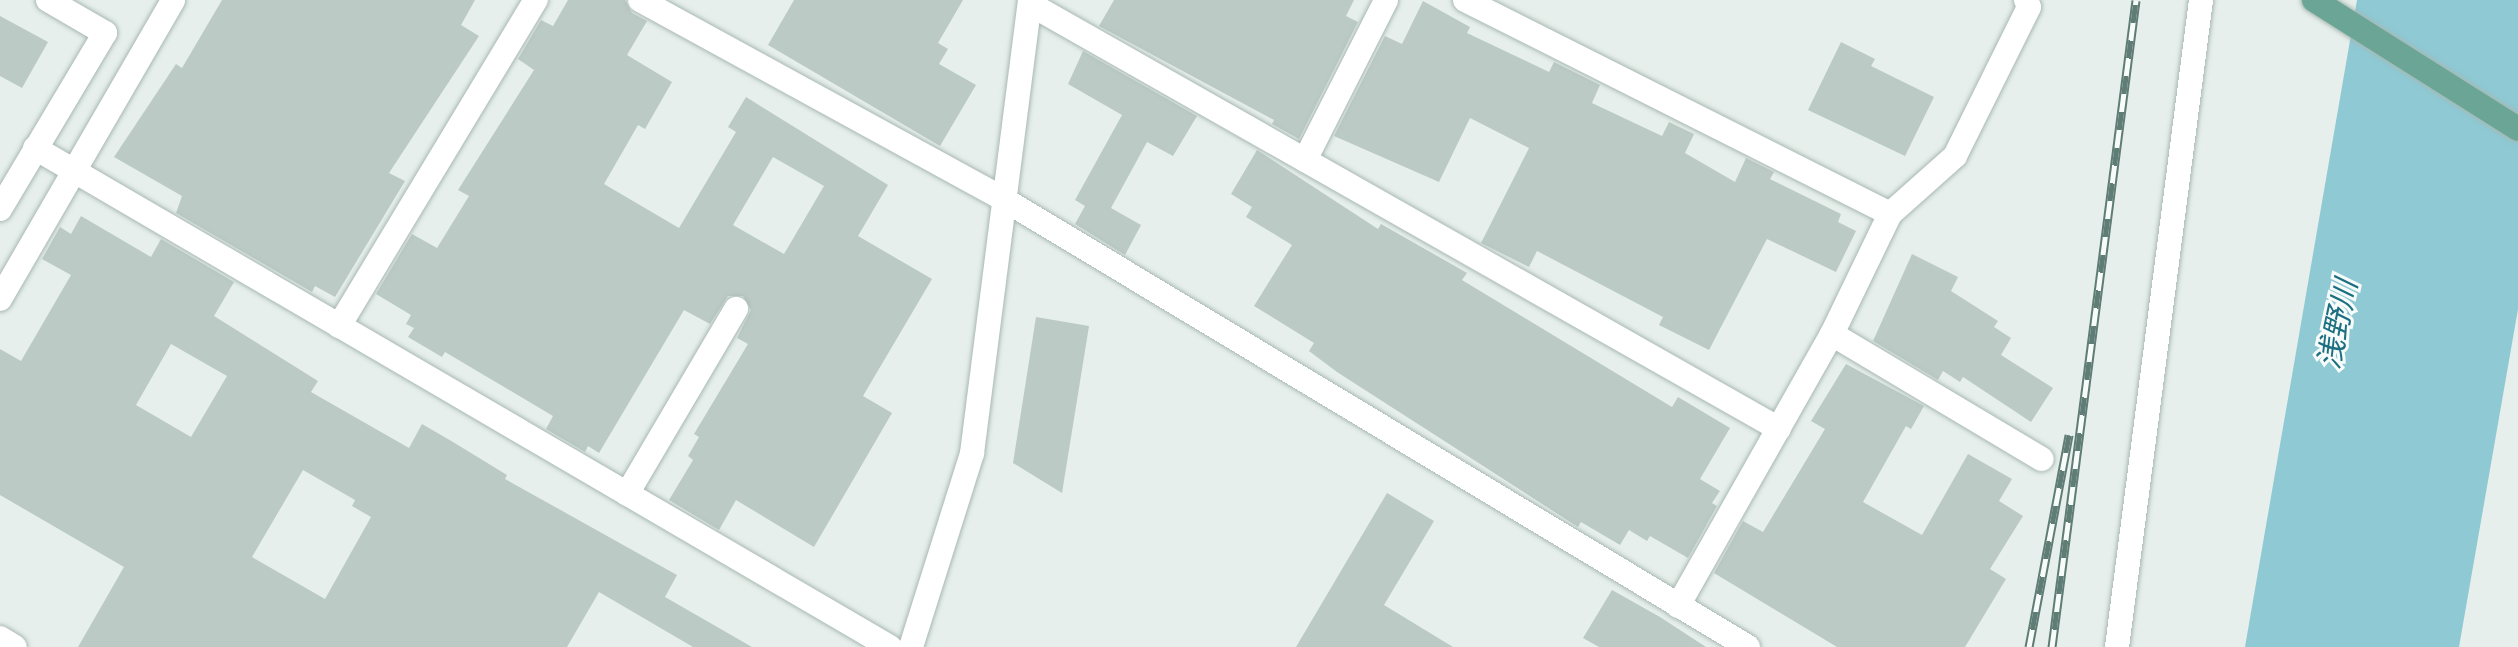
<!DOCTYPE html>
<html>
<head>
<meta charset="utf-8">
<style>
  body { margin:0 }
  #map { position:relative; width:2518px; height:647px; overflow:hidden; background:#e6efeb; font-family:"Open Sans","Noto Sans JP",sans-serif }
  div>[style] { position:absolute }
  .water>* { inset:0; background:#8ec9d4 }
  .building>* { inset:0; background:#bbcac4 }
  .roads { filter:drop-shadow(0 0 2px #a8b8b2) drop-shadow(0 0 2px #a8b8b2) }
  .minor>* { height:24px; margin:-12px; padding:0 12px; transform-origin:12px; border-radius:12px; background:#fff }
  .major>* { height:24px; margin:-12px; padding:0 12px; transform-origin:12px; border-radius:12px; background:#6aa596 }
  .rail>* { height:9px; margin-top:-4.5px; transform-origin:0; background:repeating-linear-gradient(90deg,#f7fbf9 0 18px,#5f7d75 0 36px); box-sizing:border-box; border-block:2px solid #5f7d75 }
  span { translate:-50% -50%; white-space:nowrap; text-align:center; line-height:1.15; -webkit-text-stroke:6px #f7fbf9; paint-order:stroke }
  .water-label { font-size:30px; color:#1c6f80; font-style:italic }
</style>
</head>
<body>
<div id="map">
  <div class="water">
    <div style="clip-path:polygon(2357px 0,2518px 0,2518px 309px,2459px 647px,2245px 647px)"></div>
  </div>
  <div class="building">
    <div style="clip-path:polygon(222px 0,475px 0,461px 25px,479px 36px,389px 173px,405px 181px,335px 297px,315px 286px,312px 292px,176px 213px,182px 196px,114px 157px,176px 64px,182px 68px)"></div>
    <div style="clip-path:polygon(evenodd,568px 0,625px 0,632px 13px,647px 21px,627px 55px,672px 82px,645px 129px,638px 125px,604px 184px,679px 228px,736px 132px,728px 127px,746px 97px,888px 185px,858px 236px,932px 279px,863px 396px,892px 413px,814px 547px,736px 500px,719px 530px,669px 500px,693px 460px,688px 456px,699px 437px,694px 434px,748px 344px,737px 338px,751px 310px,743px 296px,728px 296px,710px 324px,684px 310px,599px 453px,588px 446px,585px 452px,546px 429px,553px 416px,445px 352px,442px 357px,408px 337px,414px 328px,406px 324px,411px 315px,376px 294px,412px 234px,437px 248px,469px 196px,458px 190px,534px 70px,518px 59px,541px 20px,553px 26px,568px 0,773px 157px,824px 186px,784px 254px,733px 225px,773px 157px)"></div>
    <div style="clip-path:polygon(794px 0,963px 0,938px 43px,948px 49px,939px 64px,976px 85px,940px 146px,768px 45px)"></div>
    <div style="clip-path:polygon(1114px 0,1354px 0,1346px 16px,1358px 22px,1299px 139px,1272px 124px,1274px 120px,1099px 26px)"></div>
    <div style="clip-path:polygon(1423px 1px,1470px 27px,1467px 33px,1549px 72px,1554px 62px,1600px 85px,1592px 103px,1662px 136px,1669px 122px,1694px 134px,1685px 153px,1735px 182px,1746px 158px,1774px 172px,1770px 179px,1841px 214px,1838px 222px,1856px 231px,1836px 272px,1767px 239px,1709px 350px,1659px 325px,1663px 317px,1537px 251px,1529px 267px,1481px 243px,1529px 148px,1470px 118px,1439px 182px,1334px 136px,1385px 36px,1402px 44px)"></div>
    <div style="clip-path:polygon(0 16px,48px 42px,22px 88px,0 76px)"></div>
    <div style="clip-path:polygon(1841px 42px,1875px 59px,1871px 66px,1934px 97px,1905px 156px,1808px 110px)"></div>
    <div style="clip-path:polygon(1083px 51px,1197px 116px,1173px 156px,1147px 142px,1111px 208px,1141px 225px,1125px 255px,1075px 224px,1085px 206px,1075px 200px,1122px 115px,1068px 84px)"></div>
    <div style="clip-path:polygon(1257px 150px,1378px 229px,1381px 224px,1467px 273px,1462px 280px,1672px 407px,1678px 397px,1730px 428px,1700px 479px,1720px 491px,1712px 503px,1717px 506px,1688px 558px,1650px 536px,1647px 541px,1629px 530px,1620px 545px,1581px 522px,1578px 527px,1337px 372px,1309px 351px,1314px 343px,1254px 306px,1292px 245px,1246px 217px,1252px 207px,1231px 194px)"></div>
    <div style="clip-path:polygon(evenodd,81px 216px,151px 257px,161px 239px,234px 282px,214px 316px,318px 381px,311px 392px,409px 448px,422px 424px,453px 442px,507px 475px,505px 479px,677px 575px,665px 597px,752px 647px,693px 647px,599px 592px,567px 647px,78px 647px,124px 567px,0 495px,0 349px,21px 361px,71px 275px,42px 259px,60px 227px,71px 234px,81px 216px,171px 344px,227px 376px,191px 437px,136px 405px,171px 344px,81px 216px,303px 470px,355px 500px,352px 506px,371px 517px,325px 599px,252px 557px,303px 470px)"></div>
    <div style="clip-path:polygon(1912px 254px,1958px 277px,1951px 291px,1998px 321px,1994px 327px,2011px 338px,2001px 355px,2053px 388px,2031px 422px,1963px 377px,1960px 382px,1943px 371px,1938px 380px,1873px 341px)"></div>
    <div style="clip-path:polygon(1036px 317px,1089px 326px,1062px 493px,1013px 463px)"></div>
    <div style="clip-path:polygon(1846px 364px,1924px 406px,1911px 429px,1906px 426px,1863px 502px,1922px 535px,1968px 454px,2012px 479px,1999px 501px,2023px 516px,1990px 569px,2006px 579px,1965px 647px,1837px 647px,1714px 573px,1743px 521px,1763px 532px,1825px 429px,1811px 421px)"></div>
    <div style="clip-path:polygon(1387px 493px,1434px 521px,1384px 605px,1453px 647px,1296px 647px)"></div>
    <div style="clip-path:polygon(1612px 590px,1660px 617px,1706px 647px,1599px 647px,1583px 638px)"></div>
  </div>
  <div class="roads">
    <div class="minor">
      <div style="left:640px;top:0;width:416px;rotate:28.7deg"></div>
      <div style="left:1005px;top:200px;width:867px;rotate:31.03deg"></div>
      <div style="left:1465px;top:0;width:476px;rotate:26.7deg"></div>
      <div style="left:1030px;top:4px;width:861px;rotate:29.57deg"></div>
      <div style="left:35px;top:148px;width:990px;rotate:30.27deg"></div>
      <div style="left:1305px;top:160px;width:179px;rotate:-63.1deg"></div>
      <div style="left:0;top:209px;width:205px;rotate:-59.2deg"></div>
      <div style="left:105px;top:33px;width:66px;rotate:-149.9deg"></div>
      <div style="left:0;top:299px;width:345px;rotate:-59.9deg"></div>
      <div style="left:339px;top:326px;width:381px;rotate:-58.9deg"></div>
      <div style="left:1832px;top:334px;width:244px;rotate:30.8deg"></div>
      <div style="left:627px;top:494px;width:215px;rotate:-59.5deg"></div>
      <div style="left:1678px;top:606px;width:313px;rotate:-60.5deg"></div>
      <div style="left:1832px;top:334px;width:133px;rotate:-64.2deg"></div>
      <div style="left:1890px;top:214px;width:87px;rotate:-41.7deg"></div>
      <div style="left:1955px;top:156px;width:166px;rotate:-63.6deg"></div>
      <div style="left:2029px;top:7px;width:8px;rotate:-113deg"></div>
      <div style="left:0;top:638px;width:17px;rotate:31deg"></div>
      <div style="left:911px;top:647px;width:203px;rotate:-72.5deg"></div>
      <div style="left:972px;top:453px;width:457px;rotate:-82.7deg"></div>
      <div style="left:2117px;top:647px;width:652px;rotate:-82.6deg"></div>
    </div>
    <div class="major">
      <div style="left:2314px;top:0;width:241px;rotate:32.3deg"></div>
    </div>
  </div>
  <div class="rail">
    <div style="left:2029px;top:647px;width:216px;rotate:-79.3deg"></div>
    <div style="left:2052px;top:647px;width:652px;rotate:-82.6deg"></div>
  </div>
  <div class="water-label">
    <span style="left:2337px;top:324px;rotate:-78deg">浅野川</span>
  </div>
</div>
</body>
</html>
